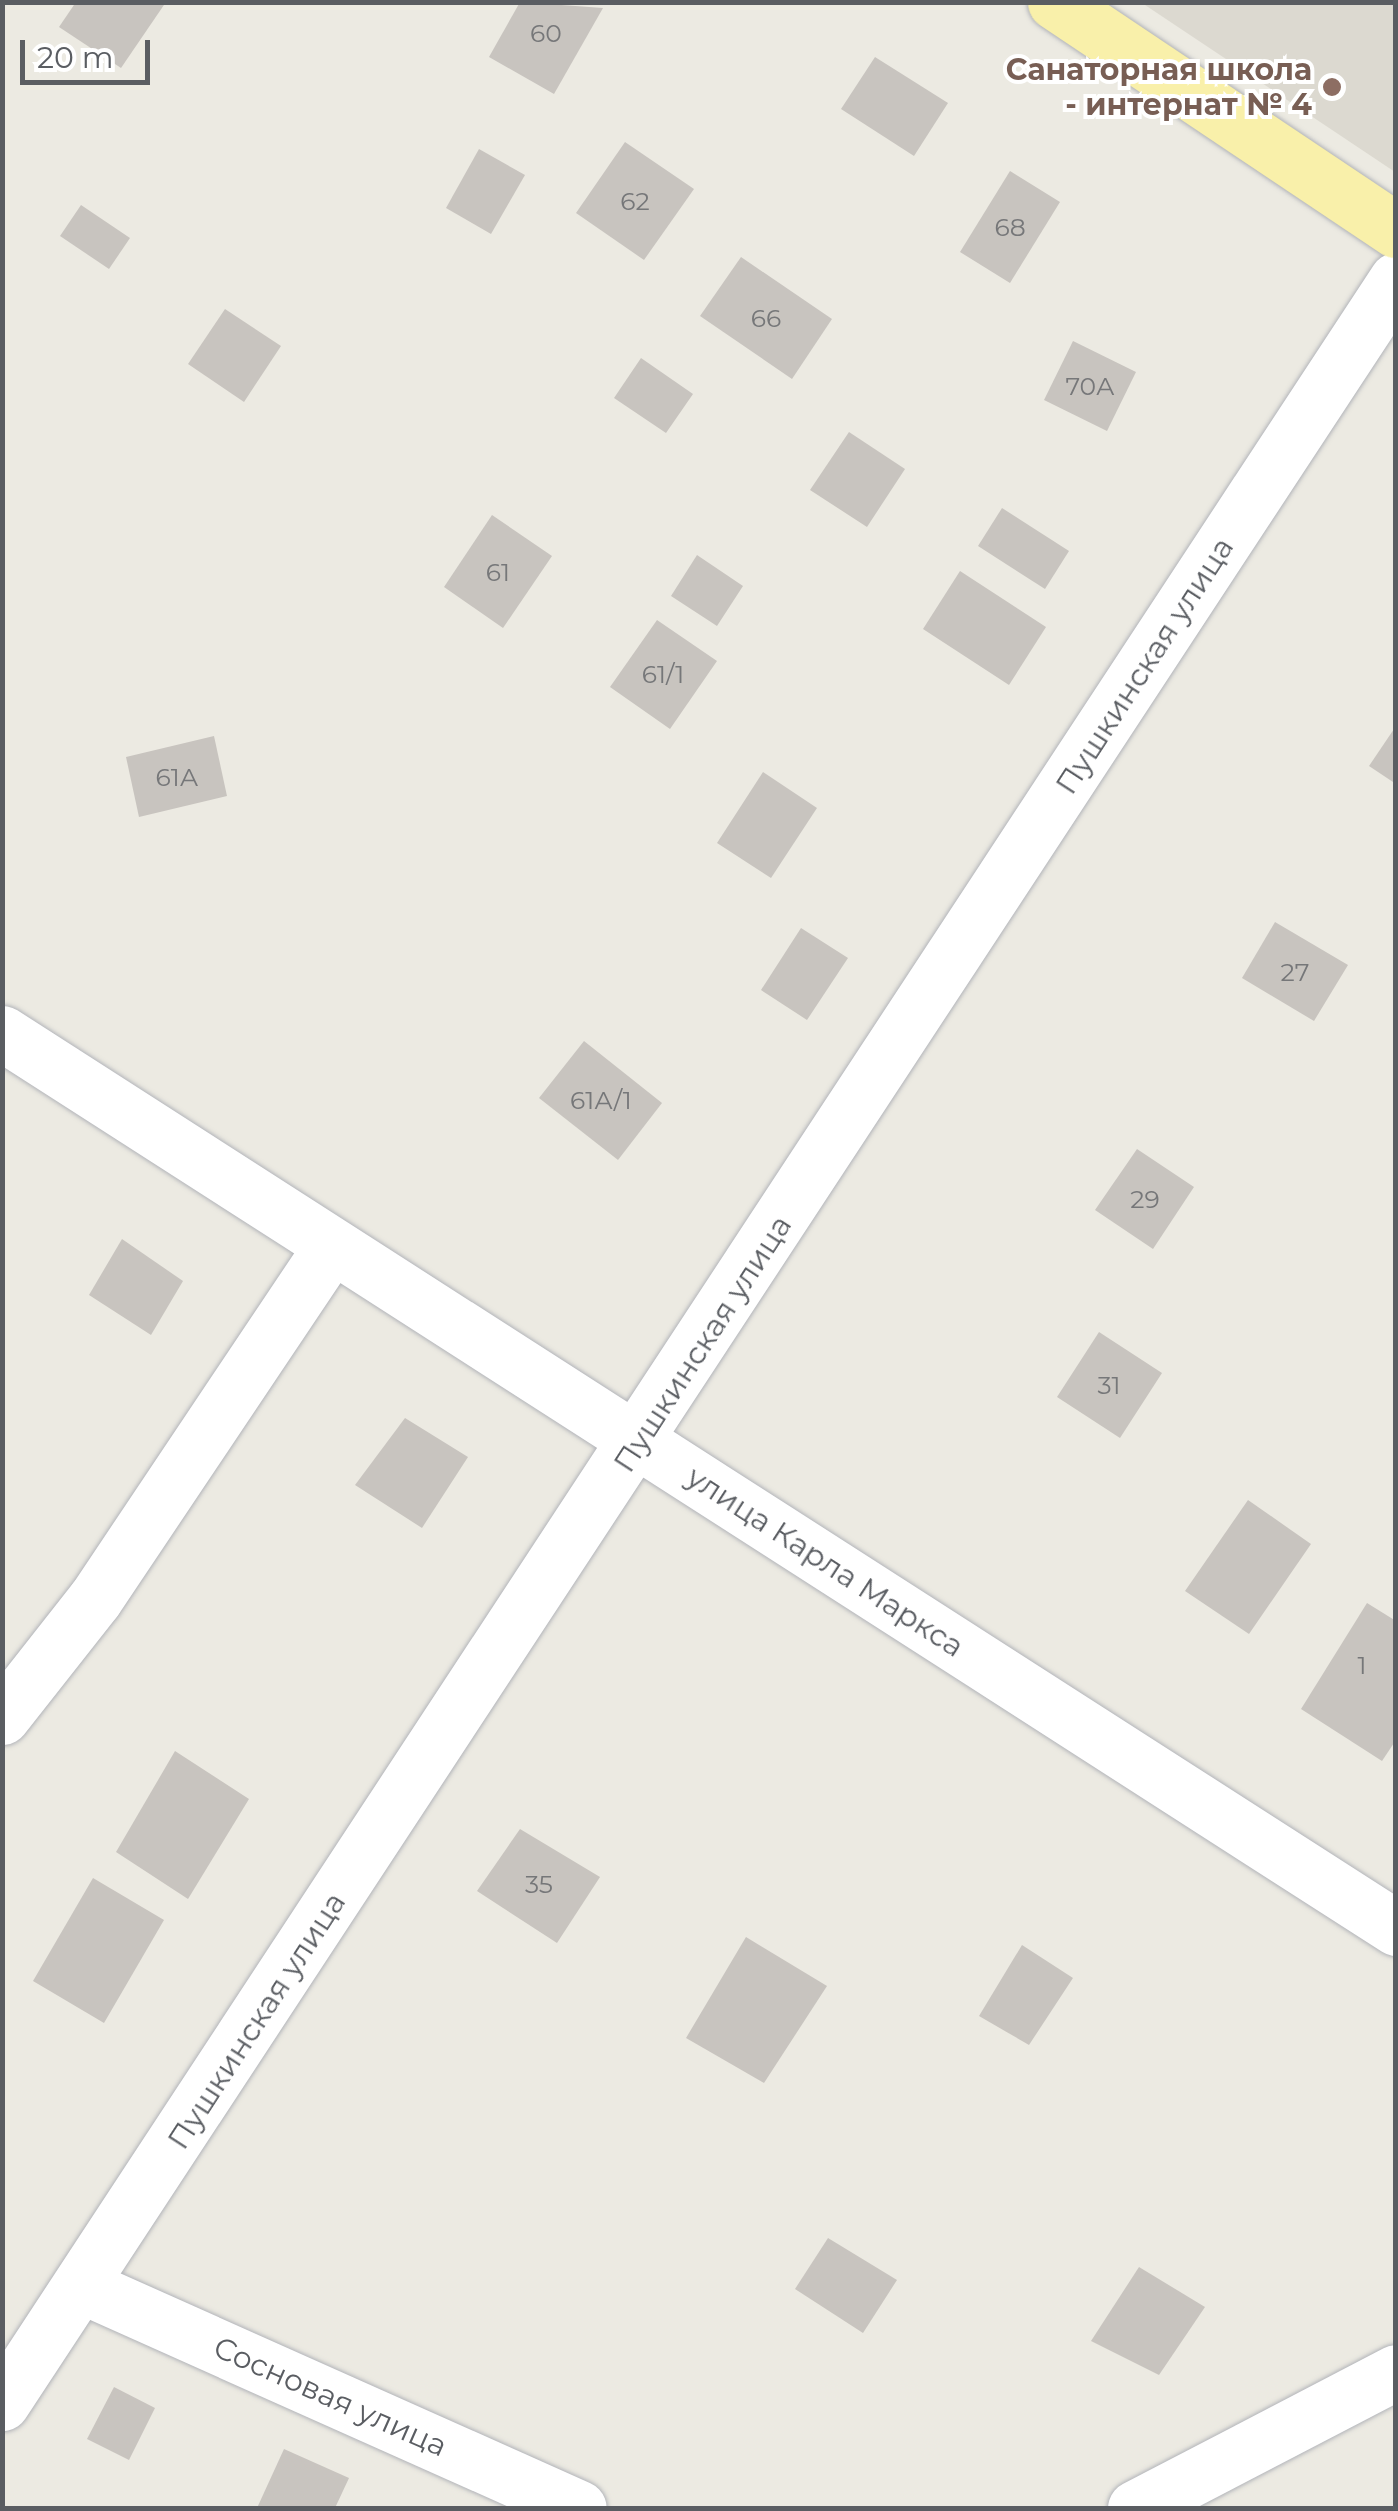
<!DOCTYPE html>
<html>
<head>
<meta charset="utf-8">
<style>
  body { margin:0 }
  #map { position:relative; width:1398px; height:2511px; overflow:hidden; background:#eceae2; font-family:Montserrat,sans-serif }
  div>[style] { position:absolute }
  .education>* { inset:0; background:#dcd9d0 }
  .building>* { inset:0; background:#c8c4bf }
  .roads { filter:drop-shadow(0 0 2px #b2b4b9) drop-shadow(0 0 2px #b2b4b9) }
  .minor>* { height:55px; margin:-27.5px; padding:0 27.5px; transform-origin:27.5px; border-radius:27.5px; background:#fff }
  .major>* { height:55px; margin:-27.5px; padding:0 27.5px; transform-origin:27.5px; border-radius:27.5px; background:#f9f0aa }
  .dots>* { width:28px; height:28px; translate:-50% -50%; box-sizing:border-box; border:5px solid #fff; border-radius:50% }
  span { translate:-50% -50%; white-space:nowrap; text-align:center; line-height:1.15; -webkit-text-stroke:8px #fff; paint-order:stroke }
  .number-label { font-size:25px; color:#767779 }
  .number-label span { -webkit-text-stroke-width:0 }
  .education-label { font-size:30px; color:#785e54; font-weight:700 }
  .right { translate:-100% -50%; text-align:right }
  .street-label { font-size:30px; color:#5a5d62 }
  .frame { position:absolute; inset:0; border:5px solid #5a5d62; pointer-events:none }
  .scale { position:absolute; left:20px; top:40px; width:130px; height:45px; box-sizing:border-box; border:5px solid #5a5d62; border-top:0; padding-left:12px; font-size:30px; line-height:35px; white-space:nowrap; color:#5a5d62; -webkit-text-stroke:8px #fff; paint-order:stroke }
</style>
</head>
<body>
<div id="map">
  <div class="education">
    <div style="clip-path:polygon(1142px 3px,1395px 3px,1395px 172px)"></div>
  </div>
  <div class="building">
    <div style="clip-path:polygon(76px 2px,166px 2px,121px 68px,59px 27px)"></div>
    <div style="clip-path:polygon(520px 2px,603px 8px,554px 94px,489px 57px)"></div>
    <div style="clip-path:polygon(875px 57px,948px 103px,914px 156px,841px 109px)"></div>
    <div style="clip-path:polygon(625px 142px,694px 189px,644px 260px,576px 213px)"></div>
    <div style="clip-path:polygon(479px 149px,525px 175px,491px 234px,446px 208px)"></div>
    <div style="clip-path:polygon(1010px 171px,1060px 202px,1010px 283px,960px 252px)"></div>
    <div style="clip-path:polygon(81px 205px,130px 238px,109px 269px,60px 236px)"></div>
    <div style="clip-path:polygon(741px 257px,832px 319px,792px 379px,700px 316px)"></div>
    <div style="clip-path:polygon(225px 309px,281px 346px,244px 402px,188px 364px)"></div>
    <div style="clip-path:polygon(1073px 341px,1136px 372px,1107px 431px,1044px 400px)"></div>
    <div style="clip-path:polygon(641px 358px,693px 394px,666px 433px,614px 398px)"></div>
    <div style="clip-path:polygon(849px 432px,905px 469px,867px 527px,810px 490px)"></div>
    <div style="clip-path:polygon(1002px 508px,1069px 551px,1045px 589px,978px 546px)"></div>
    <div style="clip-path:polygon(492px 515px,552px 556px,503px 628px,444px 587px)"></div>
    <div style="clip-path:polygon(697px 555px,743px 586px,717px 626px,671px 596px)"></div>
    <div style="clip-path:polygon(960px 571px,1046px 627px,1009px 685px,923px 629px)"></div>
    <div style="clip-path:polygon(657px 620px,717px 661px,670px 729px,610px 687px)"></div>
    <div style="clip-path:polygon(1396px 726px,1396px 784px,1369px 766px)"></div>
    <div style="clip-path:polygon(214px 736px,227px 796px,139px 817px,126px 757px)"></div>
    <div style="clip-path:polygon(763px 772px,817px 808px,771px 878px,717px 843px)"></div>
    <div style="clip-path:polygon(1275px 922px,1348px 965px,1314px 1021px,1242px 978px)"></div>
    <div style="clip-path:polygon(801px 928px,848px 958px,807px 1020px,761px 990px)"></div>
    <div style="clip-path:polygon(584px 1041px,662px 1103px,618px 1160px,539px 1098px)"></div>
    <div style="clip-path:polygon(1137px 1149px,1194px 1187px,1153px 1249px,1095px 1210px)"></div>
    <div style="clip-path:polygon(122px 1239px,183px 1281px,151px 1335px,89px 1295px)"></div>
    <div style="clip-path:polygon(1099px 1332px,1162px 1373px,1120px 1438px,1057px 1397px)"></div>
    <div style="clip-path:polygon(405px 1418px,468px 1457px,422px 1528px,355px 1485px)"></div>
    <div style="clip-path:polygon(1248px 1500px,1311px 1544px,1249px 1634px,1185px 1591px)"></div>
    <div style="clip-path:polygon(1367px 1603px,1396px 1621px,1396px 1740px,1382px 1761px,1301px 1709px)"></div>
    <div style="clip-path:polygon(175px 1751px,249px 1799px,188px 1899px,116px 1852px)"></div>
    <div style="clip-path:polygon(520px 1829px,600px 1877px,557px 1943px,477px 1891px)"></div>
    <div style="clip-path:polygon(93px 1878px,164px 1920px,104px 2023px,33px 1981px)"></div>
    <div style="clip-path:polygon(746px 1937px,827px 1986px,764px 2083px,686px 2038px)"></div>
    <div style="clip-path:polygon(1022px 1945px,1073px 1978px,1029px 2045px,979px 2016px)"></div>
    <div style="clip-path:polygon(828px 2238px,897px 2280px,863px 2333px,795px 2289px)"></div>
    <div style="clip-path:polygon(1139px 2267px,1205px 2307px,1159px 2375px,1091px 2341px)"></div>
    <div style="clip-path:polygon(114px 2387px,155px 2408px,129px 2460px,87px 2439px)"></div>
    <div style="clip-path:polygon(284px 2449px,349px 2478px,335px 2508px,257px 2508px)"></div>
  </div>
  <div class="roads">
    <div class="minor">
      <div style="left:2px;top:1033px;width:1657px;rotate:32.7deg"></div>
      <div style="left:2px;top:1717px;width:150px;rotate:-51.8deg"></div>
      <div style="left:95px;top:1599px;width:425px;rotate:-56.2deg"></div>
      <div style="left:82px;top:2286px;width:544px;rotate:24.07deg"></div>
      <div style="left:2px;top:2403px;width:2540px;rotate:-56.71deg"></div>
      <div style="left:1135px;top:2508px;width:294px;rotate:-27.5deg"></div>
    </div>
    <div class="major">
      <div style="left:1055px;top:2px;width:410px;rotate:33.8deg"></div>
    </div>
  </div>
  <div class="dots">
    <div style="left:1332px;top:87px;background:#8d6e63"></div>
  </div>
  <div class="number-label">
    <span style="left:546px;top:33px">60</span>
    <span style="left:635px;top:201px">62</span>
    <span style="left:1010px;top:227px">68</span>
    <span style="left:766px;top:318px">66</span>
    <span style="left:1090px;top:386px">70А</span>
    <span style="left:498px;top:572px">61</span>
    <span style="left:663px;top:674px">61/1</span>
    <span style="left:177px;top:777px">61А</span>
    <span style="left:1295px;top:972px">27</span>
    <span style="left:601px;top:1100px">61А/1</span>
    <span style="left:1145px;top:1199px">29</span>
    <span style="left:1109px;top:1385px">31</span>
    <span style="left:1362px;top:1665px">1</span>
    <span style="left:539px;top:1884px">35</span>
  </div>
  <div class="education-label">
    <span class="right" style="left:1312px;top:87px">Санаторная школа<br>- интернат № 4</span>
  </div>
  <div class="street-label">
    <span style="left:1145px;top:666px;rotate:-57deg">Пушкинская улица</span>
    <span style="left:703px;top:1344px;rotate:-57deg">Пушкинская улица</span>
    <span style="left:825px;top:1562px;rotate:33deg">улица Карла Маркса</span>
    <span style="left:257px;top:2021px;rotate:-57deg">Пушкинская улица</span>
    <span style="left:330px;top:2397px;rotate:24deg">Сосновая улица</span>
  </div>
  <div class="frame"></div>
  <div class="scale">20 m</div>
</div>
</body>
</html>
